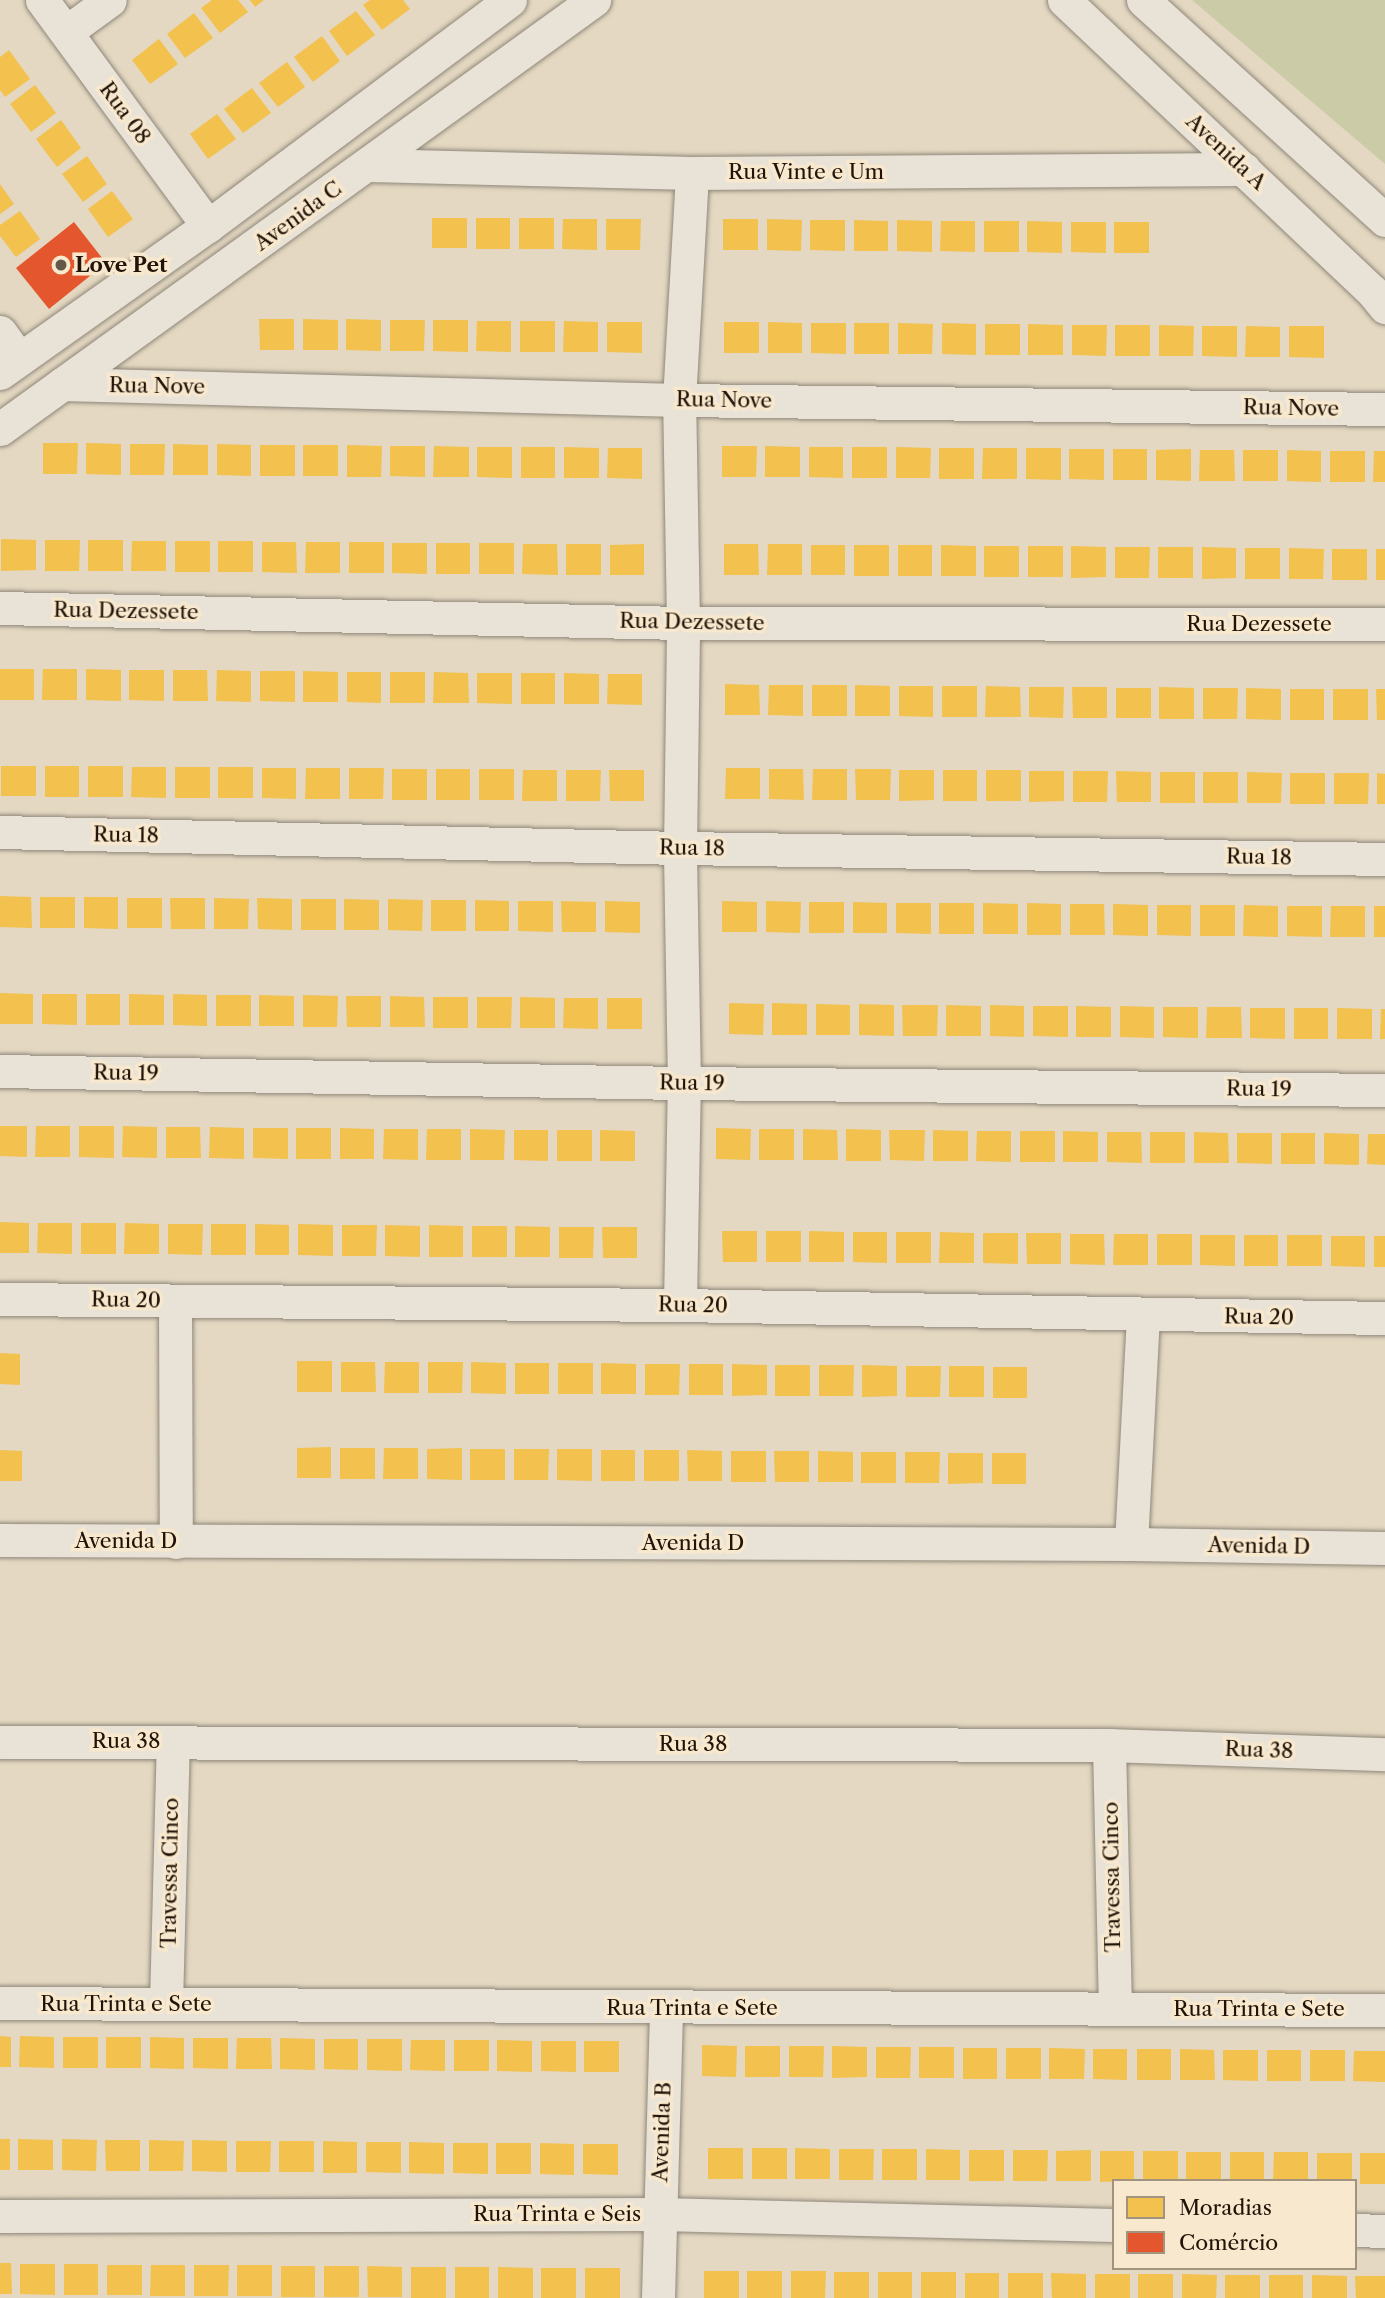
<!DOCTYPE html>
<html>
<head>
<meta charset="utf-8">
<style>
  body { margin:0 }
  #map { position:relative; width:1385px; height:2298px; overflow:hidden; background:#e4d8c2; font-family:"Libre Caslon Text",serif }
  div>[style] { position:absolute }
  .green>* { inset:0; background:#cbcca7 }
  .homes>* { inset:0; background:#f2c14e }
  .shops>* { inset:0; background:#e4572e }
  .roads { filter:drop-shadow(0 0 2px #8f8779) drop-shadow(0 0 2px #8f8779) }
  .minor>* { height:33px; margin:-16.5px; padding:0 16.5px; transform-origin:16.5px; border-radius:16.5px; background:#e9e2d7 }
  .dots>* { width:19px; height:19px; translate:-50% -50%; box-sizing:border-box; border:4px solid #f7e8ce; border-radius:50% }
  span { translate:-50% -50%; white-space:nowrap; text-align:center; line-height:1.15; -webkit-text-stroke:7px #f7e8ce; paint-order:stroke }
  .street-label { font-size:21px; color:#211307 }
  .poi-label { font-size:21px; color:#211307; font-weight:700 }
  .left { translate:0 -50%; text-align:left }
  .legend { position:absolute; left:1112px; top:2179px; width:245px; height:91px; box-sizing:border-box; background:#f7e8ce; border:2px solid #a1937e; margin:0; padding:9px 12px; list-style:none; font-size:21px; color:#211307 }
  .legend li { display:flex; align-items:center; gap:14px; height:35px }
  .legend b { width:35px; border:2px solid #a1937e }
</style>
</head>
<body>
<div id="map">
  <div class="green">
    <div style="clip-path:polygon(1192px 0,1385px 0,1385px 164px)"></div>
  </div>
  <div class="homes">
    <div style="clip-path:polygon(212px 0,238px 0,248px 12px,220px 33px,201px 8px)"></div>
    <div style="clip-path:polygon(250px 0,264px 0,255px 7px)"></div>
    <div style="clip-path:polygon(370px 0,403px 0,410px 9px,382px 30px,363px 5px)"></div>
    <div style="clip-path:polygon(356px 11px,375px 35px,347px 56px,329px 31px)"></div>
    <div style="clip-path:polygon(194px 13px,213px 38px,185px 58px,167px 34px)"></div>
    <div style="clip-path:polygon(322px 36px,340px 61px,313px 82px,294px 57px)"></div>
    <div style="clip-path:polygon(159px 39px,178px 64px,150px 84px,132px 60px)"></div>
    <div style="clip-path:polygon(9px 50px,30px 79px,5px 97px,0 90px,0 57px)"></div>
    <div style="clip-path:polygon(287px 62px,305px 87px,278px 107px,259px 83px)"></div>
    <div style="clip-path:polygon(35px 85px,56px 113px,31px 132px,10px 104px)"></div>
    <div style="clip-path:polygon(252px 88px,271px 113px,243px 133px,224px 109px)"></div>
    <div style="clip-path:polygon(217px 114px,236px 139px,208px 159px,190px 134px)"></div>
    <div style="clip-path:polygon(61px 120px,81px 148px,57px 167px,36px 139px)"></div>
    <div style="clip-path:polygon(87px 156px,107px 184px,83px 202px,62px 174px)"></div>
    <div style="clip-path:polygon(0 184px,14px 204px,0 214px)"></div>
    <div style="clip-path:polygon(112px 191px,133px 219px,108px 237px,88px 209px)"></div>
    <div style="clip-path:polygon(20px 211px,40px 239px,16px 257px,0 236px,0 225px)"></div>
    <div style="clip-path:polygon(432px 218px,467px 218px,467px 248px,432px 248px)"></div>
    <div style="clip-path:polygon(476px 218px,510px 218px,510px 249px,476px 249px)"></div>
    <div style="clip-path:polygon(519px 218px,554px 218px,554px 249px,519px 249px)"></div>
    <div style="clip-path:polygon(563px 219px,597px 219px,597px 250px,562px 249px)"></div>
    <div style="clip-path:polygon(606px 219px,641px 219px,640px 250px,606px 250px)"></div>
    <div style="clip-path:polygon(723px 219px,758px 219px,758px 250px,723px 250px)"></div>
    <div style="clip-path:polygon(767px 219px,802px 220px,801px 251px,767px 250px)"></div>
    <div style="clip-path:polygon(810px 220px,845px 220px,845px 251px,810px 250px)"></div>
    <div style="clip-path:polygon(854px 220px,888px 221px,888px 251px,854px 251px)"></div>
    <div style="clip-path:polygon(897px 220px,932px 221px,932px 252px,897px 251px)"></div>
    <div style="clip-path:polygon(941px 221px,975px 221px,975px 252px,940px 251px)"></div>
    <div style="clip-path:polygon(984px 221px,1019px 221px,1019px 252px,984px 252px)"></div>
    <div style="clip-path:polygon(1027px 221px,1062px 222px,1062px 253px,1027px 252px)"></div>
    <div style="clip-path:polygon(1071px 222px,1106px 222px,1106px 253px,1071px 252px)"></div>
    <div style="clip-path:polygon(1114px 222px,1149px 222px,1149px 253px,1114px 253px)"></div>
    <div style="clip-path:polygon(259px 319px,294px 319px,294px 350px,260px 350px)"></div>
    <div style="clip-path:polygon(303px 319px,338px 320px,338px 350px,303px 350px)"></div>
    <div style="clip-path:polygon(346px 319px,381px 320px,381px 351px,346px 350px)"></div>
    <div style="clip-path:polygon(390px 320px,425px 320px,424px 351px,390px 351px)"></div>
    <div style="clip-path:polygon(433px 320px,468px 320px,468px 352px,433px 351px)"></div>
    <div style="clip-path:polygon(477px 321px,511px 321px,511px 352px,476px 351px)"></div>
    <div style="clip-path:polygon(520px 321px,555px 321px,555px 352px,520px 352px)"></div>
    <div style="clip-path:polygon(564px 321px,598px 322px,598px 352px,563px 352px)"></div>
    <div style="clip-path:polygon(607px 322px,642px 322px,642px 353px,607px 352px)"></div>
    <div style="clip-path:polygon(724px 322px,759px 322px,759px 353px,724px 353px)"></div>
    <div style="clip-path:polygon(768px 322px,802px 323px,802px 353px,768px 353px)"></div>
    <div style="clip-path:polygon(811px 323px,846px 323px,846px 354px,811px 353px)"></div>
    <div style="clip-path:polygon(854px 323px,889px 323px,889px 354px,854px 354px)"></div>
    <div style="clip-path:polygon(898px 323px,933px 324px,932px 354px,898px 354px)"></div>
    <div style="clip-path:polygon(942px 323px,976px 324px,976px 355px,942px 354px)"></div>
    <div style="clip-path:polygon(985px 324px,1020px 324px,1020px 355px,985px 355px)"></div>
    <div style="clip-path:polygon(1028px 324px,1063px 325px,1063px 355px,1028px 355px)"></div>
    <div style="clip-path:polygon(1072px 325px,1107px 325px,1106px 356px,1072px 355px)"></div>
    <div style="clip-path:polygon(1115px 325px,1150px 325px,1150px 356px,1115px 356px)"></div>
    <div style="clip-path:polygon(1159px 325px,1194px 326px,1193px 356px,1159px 356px)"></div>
    <div style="clip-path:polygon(1202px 326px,1237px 326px,1237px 357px,1202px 356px)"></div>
    <div style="clip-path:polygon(1246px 326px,1280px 327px,1280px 357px,1245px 357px)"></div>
    <div style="clip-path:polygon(1289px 326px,1324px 326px,1324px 358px,1289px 357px)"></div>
    <div style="clip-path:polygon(43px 443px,78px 443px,77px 474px,43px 474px)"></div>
    <div style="clip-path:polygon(86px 443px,121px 444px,121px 475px,86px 474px)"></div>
    <div style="clip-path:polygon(130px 444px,165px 444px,164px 475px,130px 475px)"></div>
    <div style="clip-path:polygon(173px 444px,208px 445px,208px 475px,173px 475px)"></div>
    <div style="clip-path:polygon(217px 444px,251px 445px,251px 476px,217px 475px)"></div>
    <div style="clip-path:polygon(260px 445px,295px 445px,295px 476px,260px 476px)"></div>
    <div style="clip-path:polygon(303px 445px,338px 445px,338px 476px,303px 476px)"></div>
    <div style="clip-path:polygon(347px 445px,382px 446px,381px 477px,347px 477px)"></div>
    <div style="clip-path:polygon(390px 446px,425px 446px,425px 477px,390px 476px)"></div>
    <div style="clip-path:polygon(434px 446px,469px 447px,469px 477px,433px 477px)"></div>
    <div style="clip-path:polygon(722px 446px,757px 446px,756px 477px,722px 477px)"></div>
    <div style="clip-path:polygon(765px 446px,800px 447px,800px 477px,765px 477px)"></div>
    <div style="clip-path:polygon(477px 447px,512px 447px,512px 478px,477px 477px)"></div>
    <div style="clip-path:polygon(521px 447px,555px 447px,555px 478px,521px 478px)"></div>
    <div style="clip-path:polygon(564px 447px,599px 448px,599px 478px,564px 478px)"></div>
    <div style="clip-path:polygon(809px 447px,843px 447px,843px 478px,809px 477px)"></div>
    <div style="clip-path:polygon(852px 447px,887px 447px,887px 478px,852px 478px)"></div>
    <div style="clip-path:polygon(896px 447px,931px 448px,930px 478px,896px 478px)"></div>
    <div style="clip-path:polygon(608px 448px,642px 448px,642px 479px,607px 478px)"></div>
    <div style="clip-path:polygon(939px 448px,974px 448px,974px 479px,939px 479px)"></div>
    <div style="clip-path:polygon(983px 448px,1017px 448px,1017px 479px,982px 479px)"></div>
    <div style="clip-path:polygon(1026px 448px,1061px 448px,1061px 480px,1026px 479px)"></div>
    <div style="clip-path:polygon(1069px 449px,1104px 449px,1104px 480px,1069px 479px)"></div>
    <div style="clip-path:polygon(1113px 449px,1147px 449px,1147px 480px,1113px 480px)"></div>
    <div style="clip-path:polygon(1191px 449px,1191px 481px,1156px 480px,1156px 450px)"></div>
    <div style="clip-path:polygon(1200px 450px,1234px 450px,1235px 481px,1199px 481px)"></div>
    <div style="clip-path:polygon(1243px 450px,1278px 450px,1278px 481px,1243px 481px)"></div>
    <div style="clip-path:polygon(1287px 450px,1321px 451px,1321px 482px,1287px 481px)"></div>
    <div style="clip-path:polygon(1330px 451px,1365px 451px,1365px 482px,1330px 482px)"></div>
    <div style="clip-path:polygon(1374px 451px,1385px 451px,1385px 482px,1373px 482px)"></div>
    <div style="clip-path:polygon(1px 539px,36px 540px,36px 570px,1px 571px)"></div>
    <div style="clip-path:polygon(45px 540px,80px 540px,79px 571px,45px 571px)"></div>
    <div style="clip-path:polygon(88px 540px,123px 540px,123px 571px,88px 571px)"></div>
    <div style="clip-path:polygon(132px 541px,166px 541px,166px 571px,131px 571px)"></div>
    <div style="clip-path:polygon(175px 541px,210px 541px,210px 572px,175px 572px)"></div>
    <div style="clip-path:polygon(218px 541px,253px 541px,253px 572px,218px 572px)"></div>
    <div style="clip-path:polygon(262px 542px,296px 542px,297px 573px,262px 572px)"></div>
    <div style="clip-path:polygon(306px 542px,340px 542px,340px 573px,305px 573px)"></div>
    <div style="clip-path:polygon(349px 542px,384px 542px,384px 573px,349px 573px)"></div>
    <div style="clip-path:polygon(392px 543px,427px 543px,427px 574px,392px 573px)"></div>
    <div style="clip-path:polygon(436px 543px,470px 543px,470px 574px,436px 574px)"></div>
    <div style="clip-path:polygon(479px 543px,514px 543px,514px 574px,479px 574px)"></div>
    <div style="clip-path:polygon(523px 544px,557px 544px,558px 575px,522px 574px)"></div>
    <div style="clip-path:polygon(566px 544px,601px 544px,601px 575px,566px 575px)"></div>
    <div style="clip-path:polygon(644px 544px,644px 575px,610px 575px,610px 545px)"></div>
    <div style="clip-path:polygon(724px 544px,758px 544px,759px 575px,724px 575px)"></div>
    <div style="clip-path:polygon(768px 544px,802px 544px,802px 575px,767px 575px)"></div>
    <div style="clip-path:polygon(811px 545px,845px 545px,845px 575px,811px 575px)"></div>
    <div style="clip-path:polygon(854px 545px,889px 545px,889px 576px,854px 576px)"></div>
    <div style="clip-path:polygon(898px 545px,932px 545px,932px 576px,898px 576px)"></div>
    <div style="clip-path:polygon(941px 545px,976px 546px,976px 576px,941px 576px)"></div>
    <div style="clip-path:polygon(984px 546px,1019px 546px,1019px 577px,984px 577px)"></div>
    <div style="clip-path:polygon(1028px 546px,1063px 546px,1063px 577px,1028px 577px)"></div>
    <div style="clip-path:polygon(1071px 546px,1106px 547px,1106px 577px,1071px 578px)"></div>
    <div style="clip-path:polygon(1115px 547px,1150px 547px,1149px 578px,1115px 578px)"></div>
    <div style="clip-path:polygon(1158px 547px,1193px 547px,1193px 578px,1158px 578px)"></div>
    <div style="clip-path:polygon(1202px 547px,1236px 548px,1236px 578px,1202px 579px)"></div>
    <div style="clip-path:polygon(1245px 548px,1280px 548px,1280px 579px,1245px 579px)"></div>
    <div style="clip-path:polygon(1289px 548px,1324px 549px,1323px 579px,1289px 579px)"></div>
    <div style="clip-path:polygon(1332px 549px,1367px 549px,1367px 580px,1332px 580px)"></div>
    <div style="clip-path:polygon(1376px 549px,1385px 549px,1385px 580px,1376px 580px)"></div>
    <div style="clip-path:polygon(0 669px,34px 669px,34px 700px,0 700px)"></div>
    <div style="clip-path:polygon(43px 669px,77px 669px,77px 700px,42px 700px)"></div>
    <div style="clip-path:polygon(86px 669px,121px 670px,121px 701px,86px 700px)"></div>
    <div style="clip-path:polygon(129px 670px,164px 670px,164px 701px,129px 700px)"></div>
    <div style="clip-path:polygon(173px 670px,207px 670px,208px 701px,173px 701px)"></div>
    <div style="clip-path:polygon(217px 670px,251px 671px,251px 702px,216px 701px)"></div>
    <div style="clip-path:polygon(260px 671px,295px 671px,295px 702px,260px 701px)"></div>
    <div style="clip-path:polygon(303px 671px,338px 672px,338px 702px,303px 702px)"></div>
    <div style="clip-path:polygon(347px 672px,381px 672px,381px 703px,347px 702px)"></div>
    <div style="clip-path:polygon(390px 672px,425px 672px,425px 703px,390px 703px)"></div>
    <div style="clip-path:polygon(434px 672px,468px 673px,469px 703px,433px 703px)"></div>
    <div style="clip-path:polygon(477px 673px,512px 673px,512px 704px,477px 703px)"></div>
    <div style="clip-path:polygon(521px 673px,555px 673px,555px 704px,521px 704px)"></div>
    <div style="clip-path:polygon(564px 673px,599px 674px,599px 704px,564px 704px)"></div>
    <div style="clip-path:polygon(608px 674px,642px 674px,642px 705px,607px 704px)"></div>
    <div style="clip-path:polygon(725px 684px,759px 685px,760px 715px,725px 715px)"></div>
    <div style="clip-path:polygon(769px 685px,803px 685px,803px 716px,768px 715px)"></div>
    <div style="clip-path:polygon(812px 685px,847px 685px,847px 716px,812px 716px)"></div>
    <div style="clip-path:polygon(855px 685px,890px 686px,890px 716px,855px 716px)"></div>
    <div style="clip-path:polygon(899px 686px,933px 686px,933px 717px,899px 716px)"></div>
    <div style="clip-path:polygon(942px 686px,977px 686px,977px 717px,942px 717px)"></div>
    <div style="clip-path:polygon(986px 686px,1020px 687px,1021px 717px,985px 717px)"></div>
    <div style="clip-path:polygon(1029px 687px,1064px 687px,1063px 718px,1029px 717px)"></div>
    <div style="clip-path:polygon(1072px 687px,1107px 687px,1107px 718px,1073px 718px)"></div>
    <div style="clip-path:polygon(1159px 687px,1194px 688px,1194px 719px,1159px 719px)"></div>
    <div style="clip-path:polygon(1116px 688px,1151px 688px,1151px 718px,1116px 718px)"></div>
    <div style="clip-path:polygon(1203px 688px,1238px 688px,1237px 719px,1203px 719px)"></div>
    <div style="clip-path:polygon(1246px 688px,1281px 689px,1281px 720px,1246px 719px)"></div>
    <div style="clip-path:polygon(1290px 689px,1324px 689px,1324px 720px,1290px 720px)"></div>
    <div style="clip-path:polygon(1333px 689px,1368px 689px,1368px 720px,1333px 720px)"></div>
    <div style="clip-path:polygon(1376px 689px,1385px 689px,1385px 720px,1377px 720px)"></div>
    <div style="clip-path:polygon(1px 766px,36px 766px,36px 796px,1px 796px)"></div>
    <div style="clip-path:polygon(45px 766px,79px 766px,79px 797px,45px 797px)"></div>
    <div style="clip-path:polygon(88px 766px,123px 766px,123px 797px,88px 797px)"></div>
    <div style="clip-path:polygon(132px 767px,166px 767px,166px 798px,131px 797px)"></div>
    <div style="clip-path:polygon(175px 767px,210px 767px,210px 798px,175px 798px)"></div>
    <div style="clip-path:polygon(218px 767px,253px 767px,253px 798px,218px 798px)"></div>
    <div style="clip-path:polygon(262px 768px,296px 768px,296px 799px,262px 798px)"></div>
    <div style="clip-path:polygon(306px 768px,340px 768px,340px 799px,305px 799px)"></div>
    <div style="clip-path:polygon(349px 768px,384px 768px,383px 799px,349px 799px)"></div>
    <div style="clip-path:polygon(726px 768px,760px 768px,760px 799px,725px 799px)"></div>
    <div style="clip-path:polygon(392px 769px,427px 769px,427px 800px,392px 800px)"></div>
    <div style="clip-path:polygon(436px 769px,470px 769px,470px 800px,436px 800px)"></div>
    <div style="clip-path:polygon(479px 769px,514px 769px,514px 800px,479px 800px)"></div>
    <div style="clip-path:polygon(769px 769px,803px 769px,804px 800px,769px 799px)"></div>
    <div style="clip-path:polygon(813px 769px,847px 769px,847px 800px,812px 800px)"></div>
    <div style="clip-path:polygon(855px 769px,891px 769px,890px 800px,856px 800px)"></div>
    <div style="clip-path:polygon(523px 770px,557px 770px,557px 801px,522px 801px)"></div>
    <div style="clip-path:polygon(566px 770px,601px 770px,600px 801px,566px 801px)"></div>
    <div style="clip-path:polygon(609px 770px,644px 770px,644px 801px,610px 801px)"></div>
    <div style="clip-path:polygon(899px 770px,934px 770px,934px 800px,899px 801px)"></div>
    <div style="clip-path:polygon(943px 770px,977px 770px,977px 801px,943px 801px)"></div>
    <div style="clip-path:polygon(986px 770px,1021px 770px,1021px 801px,986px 801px)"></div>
    <div style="clip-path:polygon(1029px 771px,1064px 771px,1064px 801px,1029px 802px)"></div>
    <div style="clip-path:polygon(1073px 771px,1108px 771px,1107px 802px,1073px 802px)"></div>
    <div style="clip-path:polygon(1116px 771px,1151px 772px,1151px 802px,1117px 802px)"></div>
    <div style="clip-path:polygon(1160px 772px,1195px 772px,1195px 803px,1160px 803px)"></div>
    <div style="clip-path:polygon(1203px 772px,1238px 772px,1238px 803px,1203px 803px)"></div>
    <div style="clip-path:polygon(1247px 772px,1282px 773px,1281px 803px,1247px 803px)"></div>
    <div style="clip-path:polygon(1290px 773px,1325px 773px,1325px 804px,1290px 804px)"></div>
    <div style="clip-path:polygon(1334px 773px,1369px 773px,1368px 804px,1334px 804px)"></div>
    <div style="clip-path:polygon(1377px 773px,1385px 774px,1385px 804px,1377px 804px)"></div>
    <div style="clip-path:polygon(0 896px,31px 897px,32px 928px,0 927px)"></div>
    <div style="clip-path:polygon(40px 897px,75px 897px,75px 928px,40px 928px)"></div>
    <div style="clip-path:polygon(84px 897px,118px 897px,118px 929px,84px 928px)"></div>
    <div style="clip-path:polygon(127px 898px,162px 898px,162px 928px,127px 928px)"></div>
    <div style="clip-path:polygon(170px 898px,205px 898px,205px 929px,171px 929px)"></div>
    <div style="clip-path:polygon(214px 898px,249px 899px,248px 929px,214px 929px)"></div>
    <div style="clip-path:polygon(257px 898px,292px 899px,292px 930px,258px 929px)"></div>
    <div style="clip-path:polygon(301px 899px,336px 899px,336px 930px,301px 930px)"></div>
    <div style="clip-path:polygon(344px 899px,379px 900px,379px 930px,344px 930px)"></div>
    <div style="clip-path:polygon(388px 899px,423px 900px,422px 931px,388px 930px)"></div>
    <div style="clip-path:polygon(431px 900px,466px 900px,466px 931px,431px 931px)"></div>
    <div style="clip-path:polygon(475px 900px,509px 901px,509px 931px,475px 931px)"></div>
    <div style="clip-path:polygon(518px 901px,553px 901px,553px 932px,518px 931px)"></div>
    <div style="clip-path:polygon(561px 901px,596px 902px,596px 932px,562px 932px)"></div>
    <div style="clip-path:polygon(605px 901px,640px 902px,640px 933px,605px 932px)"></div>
    <div style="clip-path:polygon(722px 901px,757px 902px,757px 932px,722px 932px)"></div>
    <div style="clip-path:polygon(766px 901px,801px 902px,800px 933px,766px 932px)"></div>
    <div style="clip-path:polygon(809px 902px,844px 902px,844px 933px,809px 933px)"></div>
    <div style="clip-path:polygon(853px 902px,887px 903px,887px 933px,853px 933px)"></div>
    <div style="clip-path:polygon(896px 903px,931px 903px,931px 934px,896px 933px)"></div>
    <div style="clip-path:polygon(939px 903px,974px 903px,974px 934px,939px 934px)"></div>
    <div style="clip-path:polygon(983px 903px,1018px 904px,1018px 934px,983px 934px)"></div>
    <div style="clip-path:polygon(1027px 903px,1061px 904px,1061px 935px,1027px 935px)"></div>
    <div style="clip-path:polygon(1070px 904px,1104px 904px,1105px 935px,1070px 935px)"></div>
    <div style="clip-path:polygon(1113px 904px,1148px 905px,1148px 936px,1113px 935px)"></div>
    <div style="clip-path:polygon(1157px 905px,1191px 905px,1191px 936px,1157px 935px)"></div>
    <div style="clip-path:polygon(1200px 905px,1235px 905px,1235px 936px,1200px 936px)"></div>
    <div style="clip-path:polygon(1244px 905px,1278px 906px,1278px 937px,1243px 936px)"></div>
    <div style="clip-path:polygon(1287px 906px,1322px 906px,1322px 937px,1287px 936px)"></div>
    <div style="clip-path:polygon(1331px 906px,1365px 906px,1365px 937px,1330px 937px)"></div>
    <div style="clip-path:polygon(1374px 906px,1385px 906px,1385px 937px,1374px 937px)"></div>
    <div style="clip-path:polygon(0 993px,33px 994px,33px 1024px,0 1024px)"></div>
    <div style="clip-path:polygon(42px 994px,77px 994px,77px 1025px,42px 1024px)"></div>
    <div style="clip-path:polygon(86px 994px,120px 994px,120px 1025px,86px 1025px)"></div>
    <div style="clip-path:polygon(129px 994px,164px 995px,164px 1025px,129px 1025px)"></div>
    <div style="clip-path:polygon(173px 994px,207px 995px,207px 1026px,173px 1025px)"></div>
    <div style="clip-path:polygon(216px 995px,251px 995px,251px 1026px,216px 1026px)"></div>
    <div style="clip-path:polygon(259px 995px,294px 996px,294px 1026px,259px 1026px)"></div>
    <div style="clip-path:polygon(303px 995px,338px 996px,337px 1027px,303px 1027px)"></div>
    <div style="clip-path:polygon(346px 996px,381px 996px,381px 1027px,347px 1027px)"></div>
    <div style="clip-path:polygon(390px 996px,424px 997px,425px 1027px,390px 1027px)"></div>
    <div style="clip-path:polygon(433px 997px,468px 997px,468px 1028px,433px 1028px)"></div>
    <div style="clip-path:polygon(477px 997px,512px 997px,511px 1028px,477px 1028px)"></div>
    <div style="clip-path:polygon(520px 997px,555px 998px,555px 1028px,520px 1028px)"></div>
    <div style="clip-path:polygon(564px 998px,598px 998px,598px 1029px,563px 1028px)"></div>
    <div style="clip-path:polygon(607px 998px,642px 998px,642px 1029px,607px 1029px)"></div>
    <div style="clip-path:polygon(729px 1003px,764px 1004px,763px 1035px,729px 1034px)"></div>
    <div style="clip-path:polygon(772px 1003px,807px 1004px,807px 1035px,772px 1035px)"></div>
    <div style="clip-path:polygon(816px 1004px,850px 1005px,850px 1035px,816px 1035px)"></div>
    <div style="clip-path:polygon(859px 1004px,894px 1005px,894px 1036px,859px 1035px)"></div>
    <div style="clip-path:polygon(902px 1005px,938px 1005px,937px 1036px,903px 1036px)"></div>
    <div style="clip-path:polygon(946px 1005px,981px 1006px,981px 1036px,946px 1036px)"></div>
    <div style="clip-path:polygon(990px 1005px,1024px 1006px,1024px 1037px,990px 1036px)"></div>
    <div style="clip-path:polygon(1033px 1006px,1068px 1006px,1068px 1037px,1033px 1036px)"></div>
    <div style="clip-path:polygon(1076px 1006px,1111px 1007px,1111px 1037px,1076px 1037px)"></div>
    <div style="clip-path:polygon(1120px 1006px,1154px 1007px,1154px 1038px,1120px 1037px)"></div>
    <div style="clip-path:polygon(1163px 1007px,1198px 1007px,1198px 1038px,1163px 1037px)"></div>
    <div style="clip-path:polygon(1207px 1007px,1241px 1007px,1242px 1038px,1206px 1038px)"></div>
    <div style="clip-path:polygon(1250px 1008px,1285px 1008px,1285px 1039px,1250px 1038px)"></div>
    <div style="clip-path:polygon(1294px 1008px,1328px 1008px,1328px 1039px,1294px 1039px)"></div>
    <div style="clip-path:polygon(1337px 1008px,1372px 1009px,1372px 1039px,1337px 1039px)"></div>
    <div style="clip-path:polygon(1381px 1009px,1385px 1009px,1385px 1039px,1380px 1039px)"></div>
    <div style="clip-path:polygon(0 1126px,27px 1126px,27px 1157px,0 1156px)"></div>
    <div style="clip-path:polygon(36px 1126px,70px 1126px,70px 1157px,35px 1157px)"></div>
    <div style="clip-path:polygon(79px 1126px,114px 1126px,114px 1158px,79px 1157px)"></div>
    <div style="clip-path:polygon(123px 1126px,157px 1127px,157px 1158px,122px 1157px)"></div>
    <div style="clip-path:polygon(166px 1127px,200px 1127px,201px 1158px,166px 1158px)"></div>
    <div style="clip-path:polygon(210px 1127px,244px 1128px,244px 1159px,209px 1158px)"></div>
    <div style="clip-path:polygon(253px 1128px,288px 1128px,288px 1159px,253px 1158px)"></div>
    <div style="clip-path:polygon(296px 1128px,331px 1128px,331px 1159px,296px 1159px)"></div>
    <div style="clip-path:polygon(340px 1128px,374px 1129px,374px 1159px,340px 1159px)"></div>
    <div style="clip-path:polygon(716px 1128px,751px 1129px,750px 1160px,716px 1159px)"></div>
    <div style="clip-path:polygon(384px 1129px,418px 1129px,418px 1160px,383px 1159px)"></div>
    <div style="clip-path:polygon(427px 1129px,461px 1129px,461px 1160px,426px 1160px)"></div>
    <div style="clip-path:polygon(470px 1129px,505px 1130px,504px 1160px,470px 1160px)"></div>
    <div style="clip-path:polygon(759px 1129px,794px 1129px,794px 1160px,759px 1160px)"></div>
    <div style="clip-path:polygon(803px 1129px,837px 1130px,838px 1160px,803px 1160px)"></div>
    <div style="clip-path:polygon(846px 1129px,881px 1130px,881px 1161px,846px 1161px)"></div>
    <div style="clip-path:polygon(514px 1130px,548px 1130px,548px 1161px,514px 1160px)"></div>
    <div style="clip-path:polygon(557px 1130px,592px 1130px,592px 1161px,557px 1161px)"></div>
    <div style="clip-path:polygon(600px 1130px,635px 1131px,635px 1161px,600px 1161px)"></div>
    <div style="clip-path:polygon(889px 1130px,925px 1130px,924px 1161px,890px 1160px)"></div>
    <div style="clip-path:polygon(933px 1130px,968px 1131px,968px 1161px,933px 1161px)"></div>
    <div style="clip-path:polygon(977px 1131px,1011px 1131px,1011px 1162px,976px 1161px)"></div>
    <div style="clip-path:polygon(1020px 1131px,1055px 1131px,1055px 1162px,1020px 1162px)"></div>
    <div style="clip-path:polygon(1063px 1131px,1098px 1132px,1098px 1162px,1063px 1162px)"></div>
    <div style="clip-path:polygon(1107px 1132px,1141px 1132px,1142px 1163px,1107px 1162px)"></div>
    <div style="clip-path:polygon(1150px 1132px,1185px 1132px,1185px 1163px,1150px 1163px)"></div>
    <div style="clip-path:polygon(1194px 1132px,1228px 1133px,1229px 1163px,1194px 1163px)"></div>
    <div style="clip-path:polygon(1237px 1133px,1272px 1133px,1272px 1164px,1237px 1163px)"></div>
    <div style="clip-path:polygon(1281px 1133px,1315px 1133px,1315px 1164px,1281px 1164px)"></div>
    <div style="clip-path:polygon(1324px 1133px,1359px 1134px,1359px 1165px,1324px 1164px)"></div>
    <div style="clip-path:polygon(1368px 1134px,1385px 1134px,1385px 1165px,1367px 1164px)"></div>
    <div style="clip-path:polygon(0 1222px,29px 1223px,29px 1253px,0 1253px)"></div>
    <div style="clip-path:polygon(38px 1223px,72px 1223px,72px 1254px,37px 1253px)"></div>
    <div style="clip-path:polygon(81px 1223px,116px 1223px,116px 1254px,81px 1254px)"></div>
    <div style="clip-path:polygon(125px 1223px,159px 1224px,159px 1254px,124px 1254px)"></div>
    <div style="clip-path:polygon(168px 1224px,203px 1224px,202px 1255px,168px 1254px)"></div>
    <div style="clip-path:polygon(211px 1224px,246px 1224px,246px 1255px,211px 1255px)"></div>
    <div style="clip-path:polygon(255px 1224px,289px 1225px,289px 1255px,255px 1255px)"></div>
    <div style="clip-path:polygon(298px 1224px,333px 1225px,333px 1256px,298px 1255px)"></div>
    <div style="clip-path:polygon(342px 1225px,377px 1225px,376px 1256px,342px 1256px)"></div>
    <div style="clip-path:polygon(385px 1225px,420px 1226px,420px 1257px,385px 1256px)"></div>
    <div style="clip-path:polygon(429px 1225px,463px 1226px,463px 1257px,429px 1257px)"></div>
    <div style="clip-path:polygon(472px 1226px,507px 1226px,507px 1257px,472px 1257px)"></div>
    <div style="clip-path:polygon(515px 1226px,550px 1227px,550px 1257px,515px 1257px)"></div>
    <div style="clip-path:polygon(559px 1227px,594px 1227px,593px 1258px,559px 1258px)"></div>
    <div style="clip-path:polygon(602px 1227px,637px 1227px,637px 1258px,603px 1258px)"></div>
    <div style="clip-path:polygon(722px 1231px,757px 1231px,757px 1262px,723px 1262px)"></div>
    <div style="clip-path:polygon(766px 1231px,801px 1231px,801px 1262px,766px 1262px)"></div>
    <div style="clip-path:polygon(809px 1231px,844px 1232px,844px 1262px,809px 1262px)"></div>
    <div style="clip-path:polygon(853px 1232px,887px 1232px,887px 1263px,853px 1262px)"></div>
    <div style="clip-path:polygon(896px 1232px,931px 1232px,931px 1263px,896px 1263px)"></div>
    <div style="clip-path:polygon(940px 1232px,974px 1233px,974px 1263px,939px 1263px)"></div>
    <div style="clip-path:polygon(983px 1233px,1018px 1233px,1018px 1264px,983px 1263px)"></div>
    <div style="clip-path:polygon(1026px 1233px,1061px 1233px,1061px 1264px,1027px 1264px)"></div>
    <div style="clip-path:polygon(1070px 1234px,1104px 1234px,1105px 1265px,1070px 1264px)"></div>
    <div style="clip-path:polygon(1114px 1234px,1148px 1234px,1148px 1265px,1113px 1265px)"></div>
    <div style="clip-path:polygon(1157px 1234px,1192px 1234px,1192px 1265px,1157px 1265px)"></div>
    <div style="clip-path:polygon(1200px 1235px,1235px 1235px,1235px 1266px,1200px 1265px)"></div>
    <div style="clip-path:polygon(1244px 1235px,1278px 1235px,1278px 1266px,1244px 1266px)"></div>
    <div style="clip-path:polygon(1287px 1235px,1322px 1235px,1322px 1266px,1287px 1266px)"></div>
    <div style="clip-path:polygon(1331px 1236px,1365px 1236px,1365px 1267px,1331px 1266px)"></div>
    <div style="clip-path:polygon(1374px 1236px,1385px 1236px,1385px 1267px,1374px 1267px)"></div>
    <div style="clip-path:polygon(0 1353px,20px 1354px,20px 1385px,0 1384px)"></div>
    <div style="clip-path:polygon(297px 1361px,332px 1361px,332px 1392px,297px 1392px)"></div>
    <div style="clip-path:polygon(341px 1362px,375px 1362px,376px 1392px,341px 1392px)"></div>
    <div style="clip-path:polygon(385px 1362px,419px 1362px,419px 1393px,384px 1393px)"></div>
    <div style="clip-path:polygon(428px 1362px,463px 1362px,462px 1393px,428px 1393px)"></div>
    <div style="clip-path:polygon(471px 1362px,506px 1363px,506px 1394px,471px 1393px)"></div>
    <div style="clip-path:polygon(515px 1363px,549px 1363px,549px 1394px,515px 1394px)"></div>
    <div style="clip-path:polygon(558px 1363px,593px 1363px,593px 1394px,558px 1394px)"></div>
    <div style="clip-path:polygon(601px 1363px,636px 1364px,636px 1394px,601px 1394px)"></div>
    <div style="clip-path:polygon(645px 1364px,680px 1364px,679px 1395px,645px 1395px)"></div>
    <div style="clip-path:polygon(689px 1364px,723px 1364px,723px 1395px,689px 1395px)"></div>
    <div style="clip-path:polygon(732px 1364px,767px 1365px,767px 1395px,732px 1396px)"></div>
    <div style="clip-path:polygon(775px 1365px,810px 1365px,810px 1396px,775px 1396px)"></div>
    <div style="clip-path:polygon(819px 1365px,854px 1365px,853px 1396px,819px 1396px)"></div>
    <div style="clip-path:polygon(862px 1365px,897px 1366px,897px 1396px,862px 1397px)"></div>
    <div style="clip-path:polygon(906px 1366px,941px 1366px,940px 1397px,906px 1397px)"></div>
    <div style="clip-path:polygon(949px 1366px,984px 1366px,984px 1397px,949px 1397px)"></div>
    <div style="clip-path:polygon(993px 1367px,1027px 1367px,1027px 1398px,993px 1398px)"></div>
    <div style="clip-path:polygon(331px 1447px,331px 1478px,297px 1478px,297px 1448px)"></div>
    <div style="clip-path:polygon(340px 1448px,375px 1448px,375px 1479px,340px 1479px)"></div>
    <div style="clip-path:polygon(384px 1448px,418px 1448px,418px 1479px,383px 1479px)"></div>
    <div style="clip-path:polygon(462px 1448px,462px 1480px,427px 1479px,427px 1449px)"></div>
    <div style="clip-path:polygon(470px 1449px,505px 1449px,505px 1480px,470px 1480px)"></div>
    <div style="clip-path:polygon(514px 1449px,549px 1449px,548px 1480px,514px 1480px)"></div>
    <div style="clip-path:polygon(557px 1449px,592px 1449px,592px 1481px,557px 1480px)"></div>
    <div style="clip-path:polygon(0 1450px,22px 1451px,22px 1481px,0 1481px)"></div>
    <div style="clip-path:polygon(601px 1450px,635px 1450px,635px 1481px,601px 1481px)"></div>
    <div style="clip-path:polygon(644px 1450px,679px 1450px,679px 1481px,644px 1481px)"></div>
    <div style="clip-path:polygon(687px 1450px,722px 1451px,722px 1481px,688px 1481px)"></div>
    <div style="clip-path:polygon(731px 1451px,766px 1451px,766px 1482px,731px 1482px)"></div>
    <div style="clip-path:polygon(774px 1451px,809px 1451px,809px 1482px,775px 1482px)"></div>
    <div style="clip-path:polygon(818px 1451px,853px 1452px,853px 1482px,818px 1482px)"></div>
    <div style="clip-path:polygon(861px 1452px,896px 1452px,896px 1483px,861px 1483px)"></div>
    <div style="clip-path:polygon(905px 1452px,940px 1452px,939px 1483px,905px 1483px)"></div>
    <div style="clip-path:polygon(948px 1453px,983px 1453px,983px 1483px,948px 1484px)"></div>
    <div style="clip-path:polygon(992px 1453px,1026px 1453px,1026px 1484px,992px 1484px)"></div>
    <div style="clip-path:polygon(0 2036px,11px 2037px,11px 2067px,0 2067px)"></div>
    <div style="clip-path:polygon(20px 2036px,54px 2037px,54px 2068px,19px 2067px)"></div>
    <div style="clip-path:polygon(63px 2037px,98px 2037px,98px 2068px,63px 2068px)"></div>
    <div style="clip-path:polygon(106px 2037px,141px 2037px,141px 2068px,106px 2068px)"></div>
    <div style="clip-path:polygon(150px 2037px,184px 2038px,184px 2069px,150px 2068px)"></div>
    <div style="clip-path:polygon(193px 2038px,228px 2038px,228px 2069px,193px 2068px)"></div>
    <div style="clip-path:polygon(237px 2038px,271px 2038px,272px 2069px,236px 2069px)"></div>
    <div style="clip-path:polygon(280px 2038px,315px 2039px,315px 2070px,280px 2069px)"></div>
    <div style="clip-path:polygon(324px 2039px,358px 2039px,358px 2070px,324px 2069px)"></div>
    <div style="clip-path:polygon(367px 2039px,402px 2039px,402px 2071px,367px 2070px)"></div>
    <div style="clip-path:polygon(411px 2040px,445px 2040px,445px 2071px,410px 2070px)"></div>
    <div style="clip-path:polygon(454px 2040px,489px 2040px,489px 2071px,454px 2071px)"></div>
    <div style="clip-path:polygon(497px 2040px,532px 2041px,532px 2072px,497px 2071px)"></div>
    <div style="clip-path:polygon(541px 2041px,576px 2041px,576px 2072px,541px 2071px)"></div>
    <div style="clip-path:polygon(584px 2041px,619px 2041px,619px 2072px,584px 2072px)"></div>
    <div style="clip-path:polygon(702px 2045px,737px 2046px,736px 2077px,702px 2076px)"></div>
    <div style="clip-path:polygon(745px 2046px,780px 2046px,780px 2077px,745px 2077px)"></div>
    <div style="clip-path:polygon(789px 2046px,824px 2046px,823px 2077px,789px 2077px)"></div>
    <div style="clip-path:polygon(832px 2046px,867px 2047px,867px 2077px,832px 2078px)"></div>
    <div style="clip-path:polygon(876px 2047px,911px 2047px,910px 2078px,876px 2078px)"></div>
    <div style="clip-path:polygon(919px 2047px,954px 2047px,954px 2078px,919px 2078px)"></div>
    <div style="clip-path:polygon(963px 2048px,997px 2048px,997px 2079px,963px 2079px)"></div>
    <div style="clip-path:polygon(1006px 2048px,1041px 2048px,1041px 2079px,1006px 2079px)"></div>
    <div style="clip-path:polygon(1049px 2048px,1085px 2049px,1084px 2079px,1049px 2079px)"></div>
    <div style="clip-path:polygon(1093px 2049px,1127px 2049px,1127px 2080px,1093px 2079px)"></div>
    <div style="clip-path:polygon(1137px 2049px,1171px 2049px,1171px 2080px,1137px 2080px)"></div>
    <div style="clip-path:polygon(1180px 2049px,1214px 2050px,1215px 2080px,1180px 2080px)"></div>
    <div style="clip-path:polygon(1223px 2050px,1258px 2050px,1258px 2081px,1223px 2080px)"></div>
    <div style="clip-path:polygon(1267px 2050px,1301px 2050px,1301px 2081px,1267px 2081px)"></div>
    <div style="clip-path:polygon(1310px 2050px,1345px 2050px,1345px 2081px,1310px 2081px)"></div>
    <div style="clip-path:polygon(1354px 2051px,1385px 2051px,1385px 2082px,1353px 2081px)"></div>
    <div style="clip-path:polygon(0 2139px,10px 2139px,10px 2170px,0 2170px)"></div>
    <div style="clip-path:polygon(18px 2139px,53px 2140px,53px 2170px,18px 2170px)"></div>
    <div style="clip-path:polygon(62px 2139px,97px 2140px,96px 2171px,62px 2170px)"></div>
    <div style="clip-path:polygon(105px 2140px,140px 2140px,140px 2171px,106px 2171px)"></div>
    <div style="clip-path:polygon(149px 2140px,184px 2141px,183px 2171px,149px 2171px)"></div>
    <div style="clip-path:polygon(192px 2140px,227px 2141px,227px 2172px,192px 2171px)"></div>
    <div style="clip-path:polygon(236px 2141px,271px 2141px,270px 2172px,236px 2172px)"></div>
    <div style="clip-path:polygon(279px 2141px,314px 2141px,314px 2172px,279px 2172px)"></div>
    <div style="clip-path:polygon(323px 2141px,357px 2142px,357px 2173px,323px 2173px)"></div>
    <div style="clip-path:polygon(366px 2142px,401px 2142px,401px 2173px,366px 2172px)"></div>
    <div style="clip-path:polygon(409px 2142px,444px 2143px,444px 2174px,409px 2173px)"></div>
    <div style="clip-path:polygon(453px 2143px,488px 2143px,488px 2174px,453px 2173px)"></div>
    <div style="clip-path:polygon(496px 2143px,531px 2143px,531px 2174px,496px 2174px)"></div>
    <div style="clip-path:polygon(540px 2143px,574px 2144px,574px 2175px,540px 2174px)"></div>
    <div style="clip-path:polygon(583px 2144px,618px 2144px,618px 2175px,583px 2174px)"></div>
    <div style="clip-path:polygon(708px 2148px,743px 2148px,743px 2179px,708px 2179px)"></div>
    <div style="clip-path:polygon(752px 2148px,787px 2148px,787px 2179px,752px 2179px)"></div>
    <div style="clip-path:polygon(795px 2148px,830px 2149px,830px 2179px,795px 2179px)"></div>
    <div style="clip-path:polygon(839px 2149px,874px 2149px,873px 2180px,839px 2180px)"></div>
    <div style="clip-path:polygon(882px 2149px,917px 2149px,917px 2180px,882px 2180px)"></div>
    <div style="clip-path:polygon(926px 2149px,960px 2150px,960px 2180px,926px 2180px)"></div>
    <div style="clip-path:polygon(969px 2150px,1004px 2150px,1004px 2181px,969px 2181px)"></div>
    <div style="clip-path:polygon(1013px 2150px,1048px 2150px,1047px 2181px,1013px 2181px)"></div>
    <div style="clip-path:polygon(1091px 2150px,1091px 2181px,1056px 2181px,1056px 2151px)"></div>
    <div style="clip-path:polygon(1100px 2151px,1134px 2151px,1134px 2181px,1100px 2182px)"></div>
    <div style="clip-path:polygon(1143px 2151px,1178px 2151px,1178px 2181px,1143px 2181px)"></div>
    <div style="clip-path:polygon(1186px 2152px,1221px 2152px,1221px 2181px,1186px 2181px)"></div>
    <div style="clip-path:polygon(1230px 2152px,1264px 2152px,1264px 2181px,1230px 2181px)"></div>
    <div style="clip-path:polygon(1274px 2152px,1308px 2152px,1308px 2181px,1273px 2181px)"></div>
    <div style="clip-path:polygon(1317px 2153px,1352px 2153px,1352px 2181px,1317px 2181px)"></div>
    <div style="clip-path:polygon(1360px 2153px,1385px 2153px,1385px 2184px,1360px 2184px)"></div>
    <div style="clip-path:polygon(0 2263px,11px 2263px,12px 2294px,0 2294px)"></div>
    <div style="clip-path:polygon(20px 2264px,55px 2264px,55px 2295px,20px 2294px)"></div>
    <div style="clip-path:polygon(64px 2264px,98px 2264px,98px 2295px,64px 2295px)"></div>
    <div style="clip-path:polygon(107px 2265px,142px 2265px,142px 2295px,107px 2295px)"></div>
    <div style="clip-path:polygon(151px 2265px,185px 2265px,185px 2296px,150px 2296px)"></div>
    <div style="clip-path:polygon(194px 2265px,229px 2265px,228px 2296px,194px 2296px)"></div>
    <div style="clip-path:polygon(237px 2265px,272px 2265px,272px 2296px,237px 2296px)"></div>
    <div style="clip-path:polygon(281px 2266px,315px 2266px,315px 2297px,281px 2297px)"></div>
    <div style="clip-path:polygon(324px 2266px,359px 2266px,359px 2297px,324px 2297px)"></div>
    <div style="clip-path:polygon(367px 2266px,402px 2267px,402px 2297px,368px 2297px)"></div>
    <div style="clip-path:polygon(411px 2267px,446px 2267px,446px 2298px,411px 2298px)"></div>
    <div style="clip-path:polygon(455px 2267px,489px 2267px,489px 2298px,455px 2298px)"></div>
    <div style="clip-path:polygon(498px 2267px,533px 2268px,533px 2298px,498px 2298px)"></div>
    <div style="clip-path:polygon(541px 2268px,576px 2268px,576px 2298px,541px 2298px)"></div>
    <div style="clip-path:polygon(585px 2268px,620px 2268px,620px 2298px,585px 2298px)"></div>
    <div style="clip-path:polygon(704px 2271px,739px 2271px,739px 2298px,704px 2298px)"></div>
    <div style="clip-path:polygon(747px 2271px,782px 2271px,782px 2298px,747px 2298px)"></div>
    <div style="clip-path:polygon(791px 2271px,826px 2271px,825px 2298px,791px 2298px)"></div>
    <div style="clip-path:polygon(834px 2272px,869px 2272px,869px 2298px,834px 2298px)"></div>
    <div style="clip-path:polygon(878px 2272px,912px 2272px,912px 2298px,878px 2298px)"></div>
    <div style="clip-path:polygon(921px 2272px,956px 2272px,956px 2298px,921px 2298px)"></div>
    <div style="clip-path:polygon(965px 2273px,999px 2273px,999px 2298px,965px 2298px)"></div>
    <div style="clip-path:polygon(1008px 2273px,1043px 2273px,1043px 2298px,1008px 2298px)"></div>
    <div style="clip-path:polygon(1051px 2273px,1086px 2274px,1086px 2298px,1052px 2298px)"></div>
    <div style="clip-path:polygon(1095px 2274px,1130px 2274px,1130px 2298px,1095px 2298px)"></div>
    <div style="clip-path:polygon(1138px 2274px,1173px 2274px,1173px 2298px,1138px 2298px)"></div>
    <div style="clip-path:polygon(1182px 2274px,1217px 2275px,1216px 2298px,1182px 2298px)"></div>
    <div style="clip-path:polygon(1225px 2275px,1260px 2275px,1260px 2298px,1225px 2298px)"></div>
    <div style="clip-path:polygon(1269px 2275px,1303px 2275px,1303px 2298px,1269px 2298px)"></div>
    <div style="clip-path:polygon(1312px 2275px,1347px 2276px,1347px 2298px,1312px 2298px)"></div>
    <div style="clip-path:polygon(1355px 2276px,1385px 2276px,1385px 2298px,1356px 2298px)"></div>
  </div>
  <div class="shops">
    <div style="clip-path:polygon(74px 222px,106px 263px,49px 309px,16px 268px)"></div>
  </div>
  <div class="roads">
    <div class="minor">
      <div style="left:42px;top:0;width:280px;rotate:53.7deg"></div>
      <div style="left:1064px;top:0;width:424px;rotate:43.4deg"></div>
      <div style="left:1372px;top:291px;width:21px;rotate:51deg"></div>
      <div style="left:1143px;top:0;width:327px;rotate:42.3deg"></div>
      <div style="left:66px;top:32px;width:54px;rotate:-36deg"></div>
      <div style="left:369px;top:165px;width:323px;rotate:1.4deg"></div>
      <div style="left:692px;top:173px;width:552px;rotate:-0.42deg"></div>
      <div style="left:0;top:332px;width:32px;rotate:54deg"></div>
      <div style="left:0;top:373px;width:255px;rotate:-35.3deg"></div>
      <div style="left:208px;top:226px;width:377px;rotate:-36.8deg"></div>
      <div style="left:62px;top:384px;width:617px;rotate:1.49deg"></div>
      <div style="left:679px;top:400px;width:706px;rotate:0.73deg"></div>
      <div style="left:0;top:429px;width:733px;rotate:-35.84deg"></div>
      <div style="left:0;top:608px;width:683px;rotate:1.26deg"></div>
      <div style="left:683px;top:623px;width:702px;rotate:0.08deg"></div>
      <div style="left:0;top:832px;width:680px;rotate:1.35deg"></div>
      <div style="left:680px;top:848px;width:705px;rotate:0.89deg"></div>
      <div style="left:0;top:1071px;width:684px;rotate:1.01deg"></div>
      <div style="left:684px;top:1083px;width:701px;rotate:0.57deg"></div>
      <div style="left:0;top:1299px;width:680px;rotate:0.51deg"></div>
      <div style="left:680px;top:1305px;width:705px;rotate:1.06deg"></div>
      <div style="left:175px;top:1301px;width:241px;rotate:89.8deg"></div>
      <div style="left:680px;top:1305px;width:222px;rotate:-89deg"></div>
      <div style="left:684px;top:1083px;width:235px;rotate:-91deg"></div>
      <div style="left:680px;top:848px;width:225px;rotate:-89.2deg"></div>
      <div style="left:683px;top:623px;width:223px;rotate:-91deg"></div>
      <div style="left:679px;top:400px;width:227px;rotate:-86.7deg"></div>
      <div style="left:0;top:1540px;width:1131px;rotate:0.2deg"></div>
      <div style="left:1131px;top:1544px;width:254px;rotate:0.9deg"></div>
      <div style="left:1131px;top:1544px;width:229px;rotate:-87deg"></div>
      <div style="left:0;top:1742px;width:1109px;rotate:0.15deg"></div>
      <div style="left:1109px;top:1745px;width:276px;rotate:1.9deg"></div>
      <div style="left:1109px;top:1745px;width:264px;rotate:88.7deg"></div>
      <div style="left:0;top:2003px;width:1385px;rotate:0.29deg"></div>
      <div style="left:166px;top:2004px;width:262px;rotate:-88.5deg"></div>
      <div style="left:0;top:2216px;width:660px;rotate:-0.17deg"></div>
      <div style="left:660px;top:2214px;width:454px;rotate:1.4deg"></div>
      <div style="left:1355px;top:2230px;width:30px;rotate:2deg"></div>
      <div style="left:658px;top:2298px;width:290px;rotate:-88.4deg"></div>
    </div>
  </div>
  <div class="dots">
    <div style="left:61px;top:265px;background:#655848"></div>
  </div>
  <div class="street-label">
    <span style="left:125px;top:113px;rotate:54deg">Rua 08</span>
    <span style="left:1226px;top:152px;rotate:43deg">Avenida A</span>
    <span style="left:806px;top:172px">Rua Vinte e Um</span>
    <span style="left:298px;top:216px;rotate:-36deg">Avenida C</span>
    <span style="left:157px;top:386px;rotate:1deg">Rua Nove</span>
    <span style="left:724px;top:400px;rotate:1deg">Rua Nove</span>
    <span style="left:1291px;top:408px;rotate:1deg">Rua Nove</span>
    <span style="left:126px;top:611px;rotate:1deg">Rua Dezessete</span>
    <span style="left:692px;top:622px;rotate:1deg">Rua Dezessete</span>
    <span style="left:1259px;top:624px">Rua Dezessete</span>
    <span style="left:126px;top:835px;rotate:1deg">Rua 18</span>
    <span style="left:692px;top:848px;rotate:1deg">Rua 18</span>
    <span style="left:1259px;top:857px;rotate:1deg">Rua 18</span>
    <span style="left:126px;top:1073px;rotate:1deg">Rua 19</span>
    <span style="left:692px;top:1083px;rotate:1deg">Rua 19</span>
    <span style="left:1259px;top:1089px;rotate:1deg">Rua 19</span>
    <span style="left:126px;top:1300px;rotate:1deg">Rua 20</span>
    <span style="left:693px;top:1305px;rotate:1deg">Rua 20</span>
    <span style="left:1259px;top:1317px;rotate:1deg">Rua 20</span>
    <span style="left:126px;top:1541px">Avenida D</span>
    <span style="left:693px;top:1543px">Avenida D</span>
    <span style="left:1259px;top:1546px;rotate:1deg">Avenida D</span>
    <span style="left:126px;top:1741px">Rua 38</span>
    <span style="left:693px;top:1744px">Rua 38</span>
    <span style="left:1259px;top:1750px;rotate:2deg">Rua 38</span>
    <span style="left:170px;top:1873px;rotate:-89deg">Travessa Cinco</span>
    <span style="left:1112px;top:1877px;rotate:-91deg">Travessa Cinco</span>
    <span style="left:126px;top:2004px">Rua Trinta e Sete</span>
    <span style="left:692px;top:2008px">Rua Trinta e Sete</span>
    <span style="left:1259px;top:2009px">Rua Trinta e Sete</span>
    <span style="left:662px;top:2132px;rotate:-88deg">Avenida B</span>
    <span style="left:557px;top:2214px">Rua Trinta e Seis</span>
  </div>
  <div class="poi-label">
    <span class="left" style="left:75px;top:265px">Love Pet</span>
  </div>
  <ul class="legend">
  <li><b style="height:19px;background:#f2c14e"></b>Moradias</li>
  <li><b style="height:19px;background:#e4572e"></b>Comércio</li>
  </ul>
</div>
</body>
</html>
